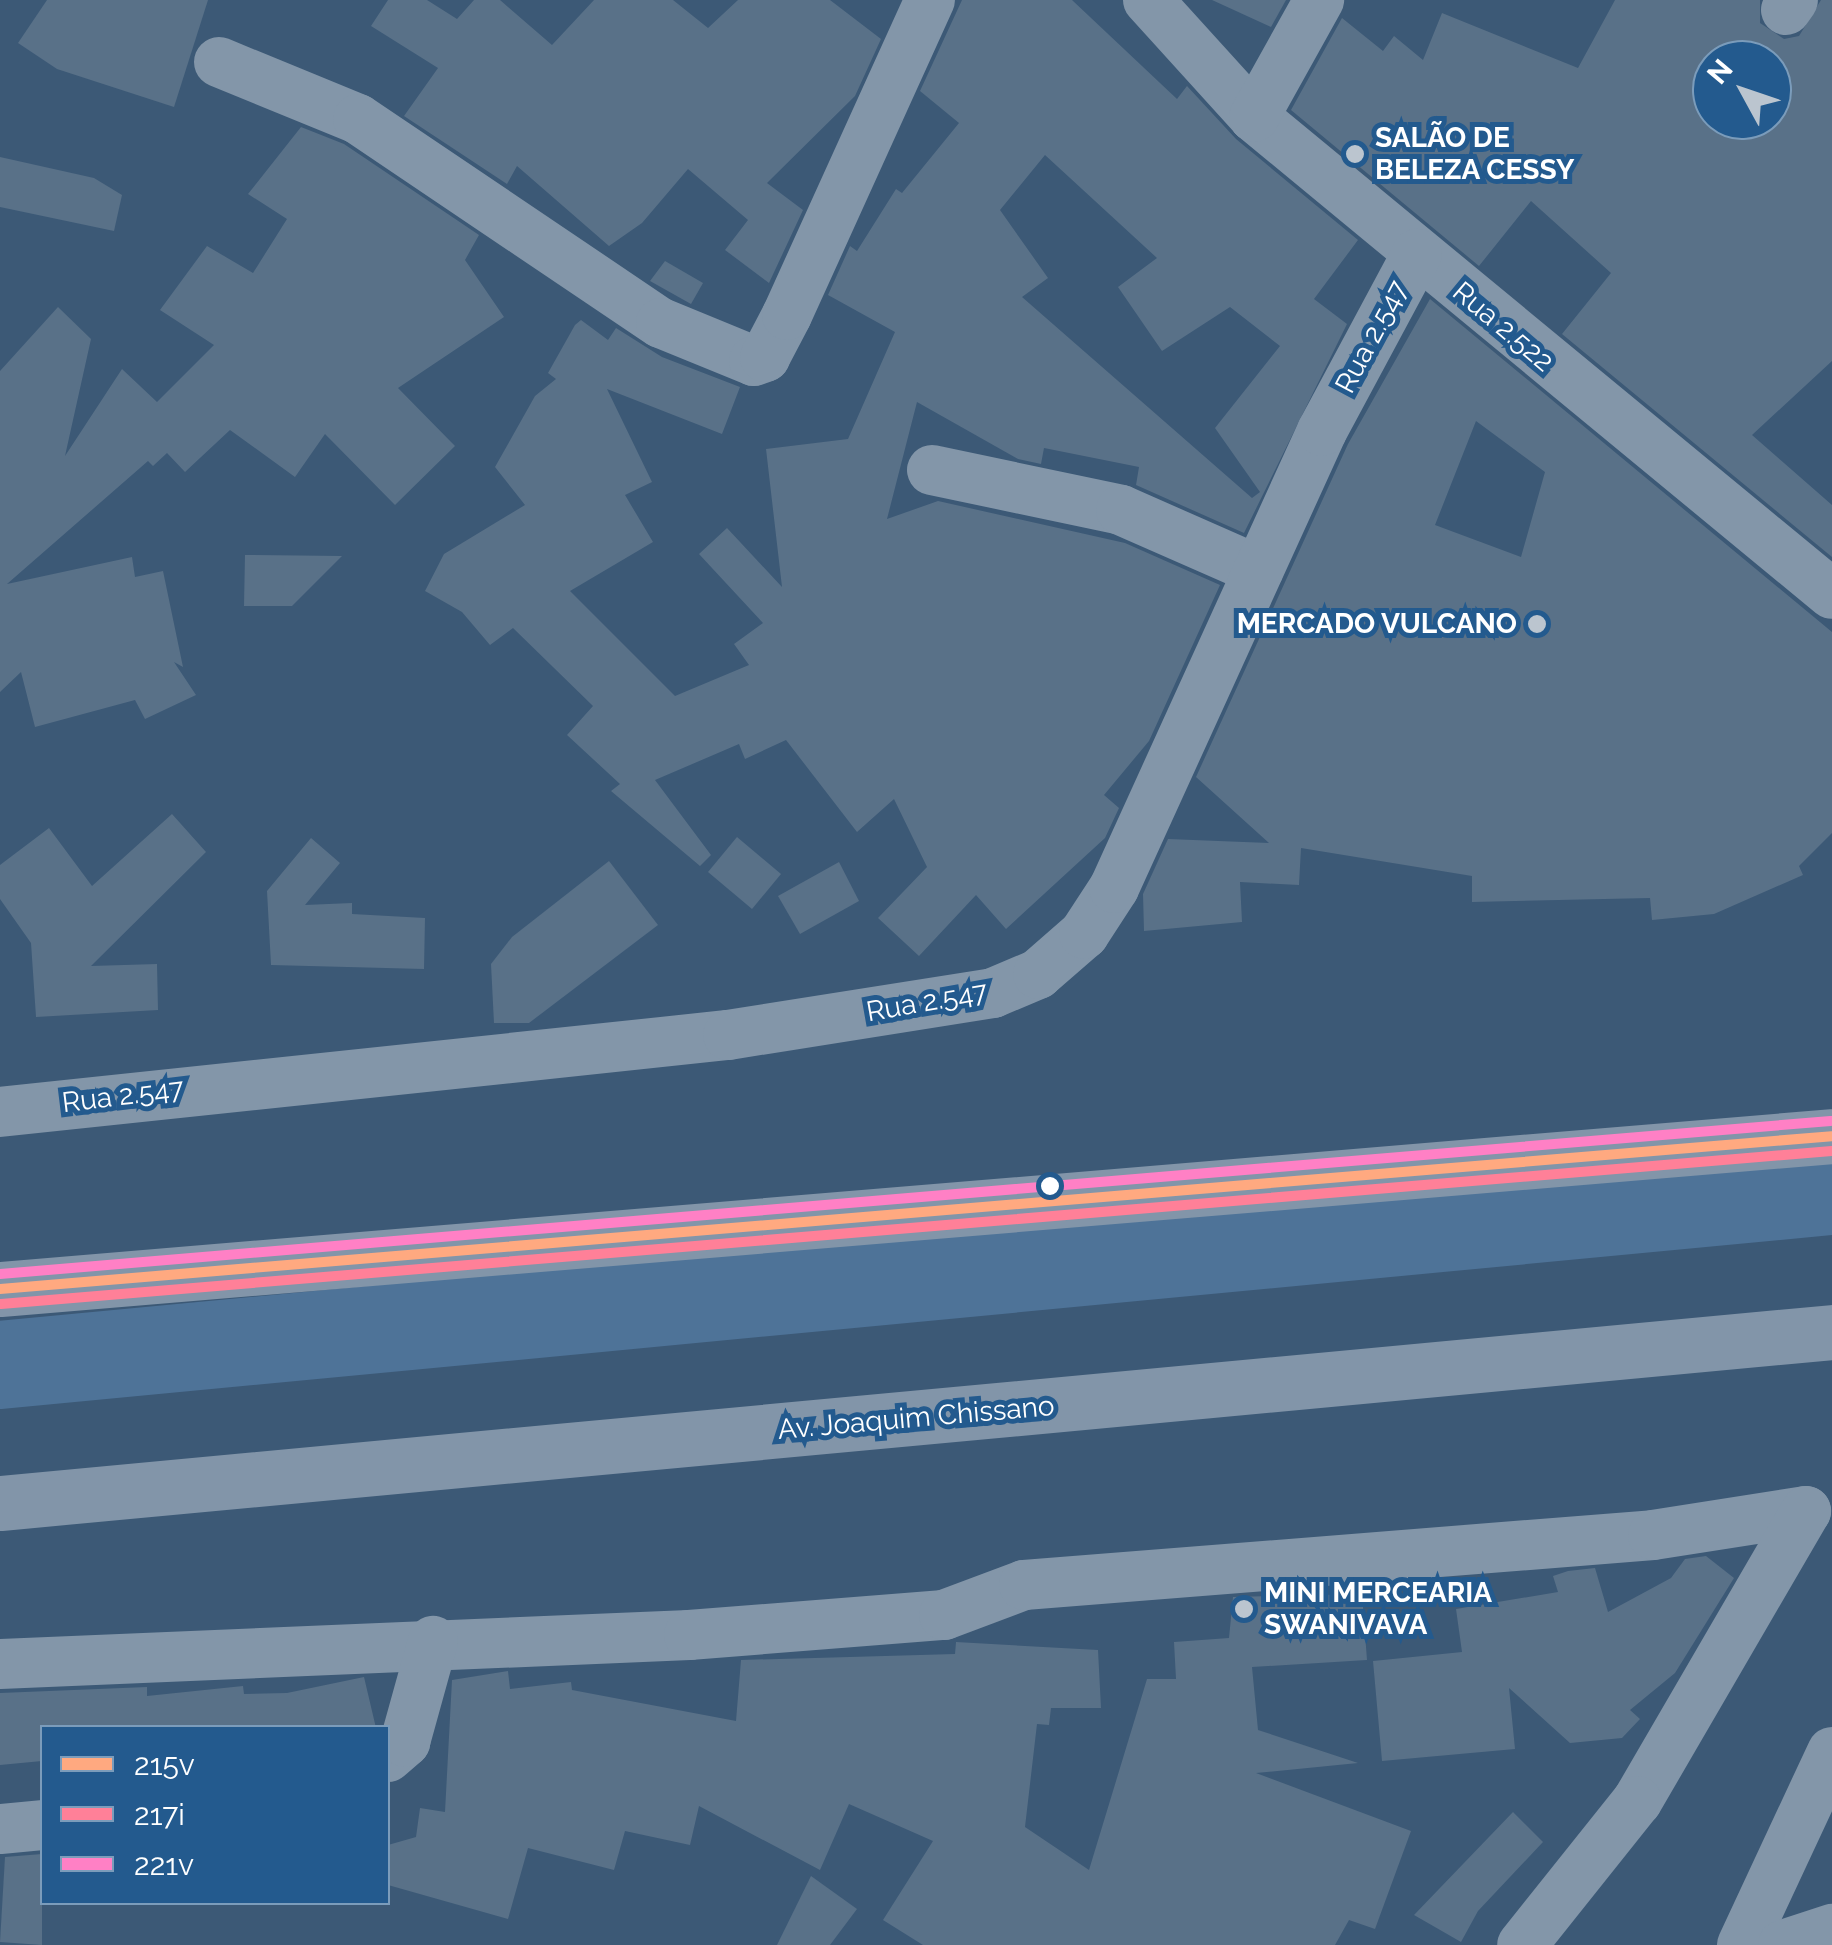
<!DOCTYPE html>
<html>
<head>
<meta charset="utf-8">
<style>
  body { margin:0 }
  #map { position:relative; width:1832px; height:1945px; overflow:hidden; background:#3c5976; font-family:Raleway,sans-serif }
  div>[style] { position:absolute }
  .river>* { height:88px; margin:-44px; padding:0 44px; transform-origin:44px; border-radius:44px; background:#4e7398 }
  .building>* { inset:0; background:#597188 }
  .minor>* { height:50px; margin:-25px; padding:0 25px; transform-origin:25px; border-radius:25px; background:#8396a9 }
  .major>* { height:55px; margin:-27.5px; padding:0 27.5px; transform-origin:27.5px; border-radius:27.5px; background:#8295a9 }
  .bus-1>* { height:10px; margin:-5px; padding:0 5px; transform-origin:5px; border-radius:5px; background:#ffa980 }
  .bus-2>* { height:10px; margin:-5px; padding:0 5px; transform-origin:5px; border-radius:5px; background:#ff8098 }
  .bus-3>* { height:10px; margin:-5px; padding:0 5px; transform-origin:5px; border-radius:5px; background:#ff80c5 }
  .dots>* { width:28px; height:28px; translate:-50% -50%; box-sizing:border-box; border:5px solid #235a8e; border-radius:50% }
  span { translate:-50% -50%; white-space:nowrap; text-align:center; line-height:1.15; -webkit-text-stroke:10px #235a8e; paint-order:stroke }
  .poi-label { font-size:28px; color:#fff; font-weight:700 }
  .left { translate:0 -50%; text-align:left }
  .right { translate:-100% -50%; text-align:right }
  .street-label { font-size:28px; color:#fff }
  .legend { position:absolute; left:40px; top:1725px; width:350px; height:180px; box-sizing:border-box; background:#235a8e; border:2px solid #7b9cbb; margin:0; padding:12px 18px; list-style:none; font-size:30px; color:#fff }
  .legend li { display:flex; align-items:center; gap:20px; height:50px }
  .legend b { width:50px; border:2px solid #7b9cbb }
  .north { position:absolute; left:1692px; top:40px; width:100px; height:100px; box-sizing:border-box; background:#235a8e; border:2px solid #7b9cbb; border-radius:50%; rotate:310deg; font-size:28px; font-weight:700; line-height:40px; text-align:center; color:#fff }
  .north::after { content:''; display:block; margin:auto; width:35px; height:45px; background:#bbc5cf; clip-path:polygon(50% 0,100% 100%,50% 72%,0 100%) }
</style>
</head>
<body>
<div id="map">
  <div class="river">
    <div style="left:0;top:1365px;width:1840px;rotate:-5.43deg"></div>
  </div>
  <div class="building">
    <div style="clip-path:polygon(47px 0,208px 0,174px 107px,57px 69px,18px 43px)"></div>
    <div style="clip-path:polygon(388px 0,427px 0,457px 19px,474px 0,500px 0,552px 45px,594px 0,673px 0,708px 28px,738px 0,830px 0,881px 39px,855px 96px,767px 183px,803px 210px,769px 283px,725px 250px,748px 220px,688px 169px,642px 223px,609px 246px,517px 166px,507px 184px,404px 116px,438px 68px,371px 26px)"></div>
    <div style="clip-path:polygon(evenodd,962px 0,1072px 0,1177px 99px,1187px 86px,1236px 139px,1358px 240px,1314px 299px,1347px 324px,1244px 533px,1136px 485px,1139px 467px,1044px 448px,1041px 464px,1018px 459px,917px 402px,887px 519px,938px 501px,1125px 543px,1220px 585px,1149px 741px,1104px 795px,1119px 808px,1105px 838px,1006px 929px,976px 895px,919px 956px,878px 918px,927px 867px,894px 799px,857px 832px,786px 740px,745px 759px,739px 744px,655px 780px,711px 855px,700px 866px,611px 791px,620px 784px,567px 735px,593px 706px,513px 628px,490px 645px,462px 612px,425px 591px,444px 554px,525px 505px,495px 467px,535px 396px,556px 379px,548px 373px,575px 325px,581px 320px,608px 340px,616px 328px,662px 357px,740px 387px,722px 434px,607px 389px,652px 482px,625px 495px,653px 542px,570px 591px,675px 696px,749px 665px,734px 644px,763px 623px,699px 554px,727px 528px,782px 587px,766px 449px,848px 439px,895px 332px,828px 295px,850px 246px,857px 251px,896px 189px,902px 193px,959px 123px,920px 91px,962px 0,1045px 155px,1157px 258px,1118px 287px,1162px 351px,1230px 307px,1280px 346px,1215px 428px,1260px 492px,1252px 498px,1022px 297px,1048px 278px,1000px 210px,1045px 155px)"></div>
    <div style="clip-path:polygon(1212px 0,1286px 0,1271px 27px)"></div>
    <div style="clip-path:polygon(evenodd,1615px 0,1760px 0,1760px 23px,1784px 39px,1799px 36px,1821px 0,1832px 0,1832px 361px,1752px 435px,1832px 505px,1832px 557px,1562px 334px,1611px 273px,1531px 201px,1479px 266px,1291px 110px,1342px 18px,1383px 51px,1394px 36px,1423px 60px,1442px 13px,1578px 68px,1615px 0,1712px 60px,1772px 60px,1772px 120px,1712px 120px,1712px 60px)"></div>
    <div style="clip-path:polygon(301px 127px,344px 144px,479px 235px,465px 260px,504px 317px,398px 388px,455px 446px,395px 505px,325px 434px,295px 477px,230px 430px,185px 472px,167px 453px,153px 466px,148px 461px,7px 584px,132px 557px,135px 577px,163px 571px,183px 667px,174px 662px,196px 695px,145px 719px,135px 700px,35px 727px,21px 672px,0 692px,0 371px,58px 307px,91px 339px,65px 456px,122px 369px,157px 402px,214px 345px,160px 310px,207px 246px,253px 273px,287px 219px,248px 194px)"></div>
    <div style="clip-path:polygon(0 157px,94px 178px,122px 195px,114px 231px,0 207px)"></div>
    <div style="clip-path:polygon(665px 261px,703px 283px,691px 304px,650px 281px)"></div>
    <div style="clip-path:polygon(evenodd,1430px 299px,1832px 632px,1832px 833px,1799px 866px,1803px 875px,1714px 914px,1652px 920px,1650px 898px,1472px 902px,1472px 876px,1301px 848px,1299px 885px,1240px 882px,1242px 922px,1144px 931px,1143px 894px,1168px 839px,1269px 843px,1196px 777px,1348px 444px,1430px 299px,1476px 421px,1545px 472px,1521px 557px,1435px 525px,1476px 421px)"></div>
    <div style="clip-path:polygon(245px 555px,342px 556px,292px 606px,244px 606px)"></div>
    <div style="clip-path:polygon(172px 814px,206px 852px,91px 966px,157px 964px,158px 1010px,36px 1017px,31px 943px,0 899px,0 865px,49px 828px,92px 886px)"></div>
    <div style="clip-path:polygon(737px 837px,781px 874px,752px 909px,708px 872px)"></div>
    <div style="clip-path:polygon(311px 838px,340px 863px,305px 905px,352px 903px,352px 914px,425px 918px,424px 969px,271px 965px,267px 891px)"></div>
    <div style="clip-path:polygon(609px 861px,658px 925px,529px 1023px,494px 1023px,491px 964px,512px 937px)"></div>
    <div style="clip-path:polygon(839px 862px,859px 901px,800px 934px,778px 896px)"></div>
    <div style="clip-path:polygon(1706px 1556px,1734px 1578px,1675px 1673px,1630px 1710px,1640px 1719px,1622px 1738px,1570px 1743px,1509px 1688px,1515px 1749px,1382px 1761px,1373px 1661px,1462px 1652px,1456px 1609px,1558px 1592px,1553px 1576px,1568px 1571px,1595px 1568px,1608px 1612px,1671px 1578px,1685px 1559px)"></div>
    <div style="clip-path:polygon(1362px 1594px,1367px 1660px,1252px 1667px,1258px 1730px,1358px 1763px,1256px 1773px,1411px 1831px,1375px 1929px,1349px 1920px,1335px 1945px,923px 1945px,883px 1920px,933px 1841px,849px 1804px,820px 1870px,699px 1806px,690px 1845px,625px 1831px,614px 1870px,528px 1848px,508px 1919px,388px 1885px,388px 1845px,416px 1837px,420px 1808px,445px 1812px,452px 1680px,508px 1671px,510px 1689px,571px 1682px,572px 1690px,736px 1721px,741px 1660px,955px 1654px,956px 1642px,1098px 1650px,1101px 1708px,1051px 1708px,1049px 1725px,1037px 1724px,1025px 1827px,1089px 1870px,1147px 1679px,1176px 1679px,1174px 1642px,1229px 1638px,1233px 1597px)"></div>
    <div style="clip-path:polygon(364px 1677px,376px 1728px,42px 1728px,42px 1761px,0 1765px,0 1693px,147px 1687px,147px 1696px,243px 1686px,244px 1694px,287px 1693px)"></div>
    <div style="clip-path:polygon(1513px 1812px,1543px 1842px,1478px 1911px,1461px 1942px,1414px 1915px)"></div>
    <div style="clip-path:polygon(42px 1854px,42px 1945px,0 1942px,5px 1857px)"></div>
    <div style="clip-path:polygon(811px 1876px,857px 1909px,830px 1945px,777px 1945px)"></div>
  </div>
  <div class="minor">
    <div style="left:1148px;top:0;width:158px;rotate:47.8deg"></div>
    <div style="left:1254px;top:117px;width:749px;rotate:39.53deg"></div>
    <div style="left:1786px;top:10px;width:12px;rotate:-55deg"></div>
    <div style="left:219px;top:62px;width:150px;rotate:22.3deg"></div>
    <div style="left:358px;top:119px;width:365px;rotate:34deg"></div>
    <div style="left:661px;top:323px;width:100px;rotate:22.2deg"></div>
    <div style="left:754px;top:361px;width:12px;rotate:-20deg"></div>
    <div style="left:765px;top:357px;width:47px;rotate:-62.4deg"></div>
    <div style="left:787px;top:315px;width:346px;rotate:-65.6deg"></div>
    <div style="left:1254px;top:117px;width:134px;rotate:-60.9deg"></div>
    <div style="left:932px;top:470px;width:193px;rotate:11.9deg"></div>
    <div style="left:1121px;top:510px;width:150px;rotate:23.7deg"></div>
    <div style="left:0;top:1112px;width:732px;rotate:-6.04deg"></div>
    <div style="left:728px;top:1035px;width:268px;rotate:-9deg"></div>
    <div style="left:993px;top:993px;width:49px;rotate:-22.9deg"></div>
    <div style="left:1038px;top:974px;width:61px;rotate:-41deg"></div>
    <div style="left:1084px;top:934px;width:55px;rotate:-56.9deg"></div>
    <div style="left:1114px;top:888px;width:502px;rotate:-65.53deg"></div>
    <div style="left:1322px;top:431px;width:201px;rotate:-61.8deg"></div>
    <div style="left:0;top:1664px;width:690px;rotate:-2.41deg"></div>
    <div style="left:689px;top:1635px;width:256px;rotate:-4.5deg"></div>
    <div style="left:944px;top:1615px;width:85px;rotate:-20.6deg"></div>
    <div style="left:1024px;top:1585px;width:631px;rotate:-4.54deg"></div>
    <div style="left:1653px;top:1535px;width:155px;rotate:-8.9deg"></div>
    <div style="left:1806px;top:1511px;width:336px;rotate:120.2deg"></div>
    <div style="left:1637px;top:1801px;width:184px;rotate:128.6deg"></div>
    <div style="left:388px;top:1757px;width:23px;rotate:-41deg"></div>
    <div style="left:405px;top:1742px;width:105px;rotate:-74.5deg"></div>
    <div style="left:0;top:1829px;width:42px;rotate:-5.4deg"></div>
    <div style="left:1742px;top:1945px;width:213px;rotate:-65deg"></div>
    <div style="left:1783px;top:1945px;width:52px;rotate:-18.1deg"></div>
  </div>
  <div class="major">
    <div style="left:0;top:1289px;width:1838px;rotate:-4.77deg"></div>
    <div style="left:0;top:1503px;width:1840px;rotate:-5.33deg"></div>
  </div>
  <div class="bus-1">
    <div style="left:0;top:1289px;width:1838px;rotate:-4.77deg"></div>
  </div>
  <div class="bus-2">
    <div style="left:1px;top:1304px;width:1837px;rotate:-4.78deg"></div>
  </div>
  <div class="bus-3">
    <div style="left:0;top:1274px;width:1837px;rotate:-4.78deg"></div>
  </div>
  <div class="dots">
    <div style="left:1355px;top:154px;background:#bbc5cf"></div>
    <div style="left:1537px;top:624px;background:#bbc5cf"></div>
    <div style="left:1050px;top:1186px;background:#fff"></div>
    <div style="left:1244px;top:1609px;background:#bbc5cf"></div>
  </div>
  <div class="poi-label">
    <span class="left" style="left:1375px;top:154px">SALÃO DE<br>BELEZA CESSY</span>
    <span class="right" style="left:1517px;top:624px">MERCADO VULCANO</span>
    <span class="left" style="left:1264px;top:1609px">MINI MERCEARIA<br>SWANIVAVA</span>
  </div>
  <div class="street-label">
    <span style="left:1503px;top:327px;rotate:40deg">Rua 2.522</span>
    <span style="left:1372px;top:337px;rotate:-62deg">Rua 2.547</span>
    <span style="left:927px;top:1002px;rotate:-10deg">Rua 2.547</span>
    <span style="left:123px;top:1096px;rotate:-7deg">Rua 2.547</span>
    <span style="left:916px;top:1418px;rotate:-5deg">Av. Joaquim Chissano</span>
  </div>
  <ul class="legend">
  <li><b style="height:12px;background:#ffa980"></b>215v</li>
  <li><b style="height:12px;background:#ff8098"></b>217i</li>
  <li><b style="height:12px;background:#ff80c5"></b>221v</li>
  </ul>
  <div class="north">N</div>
</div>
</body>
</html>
